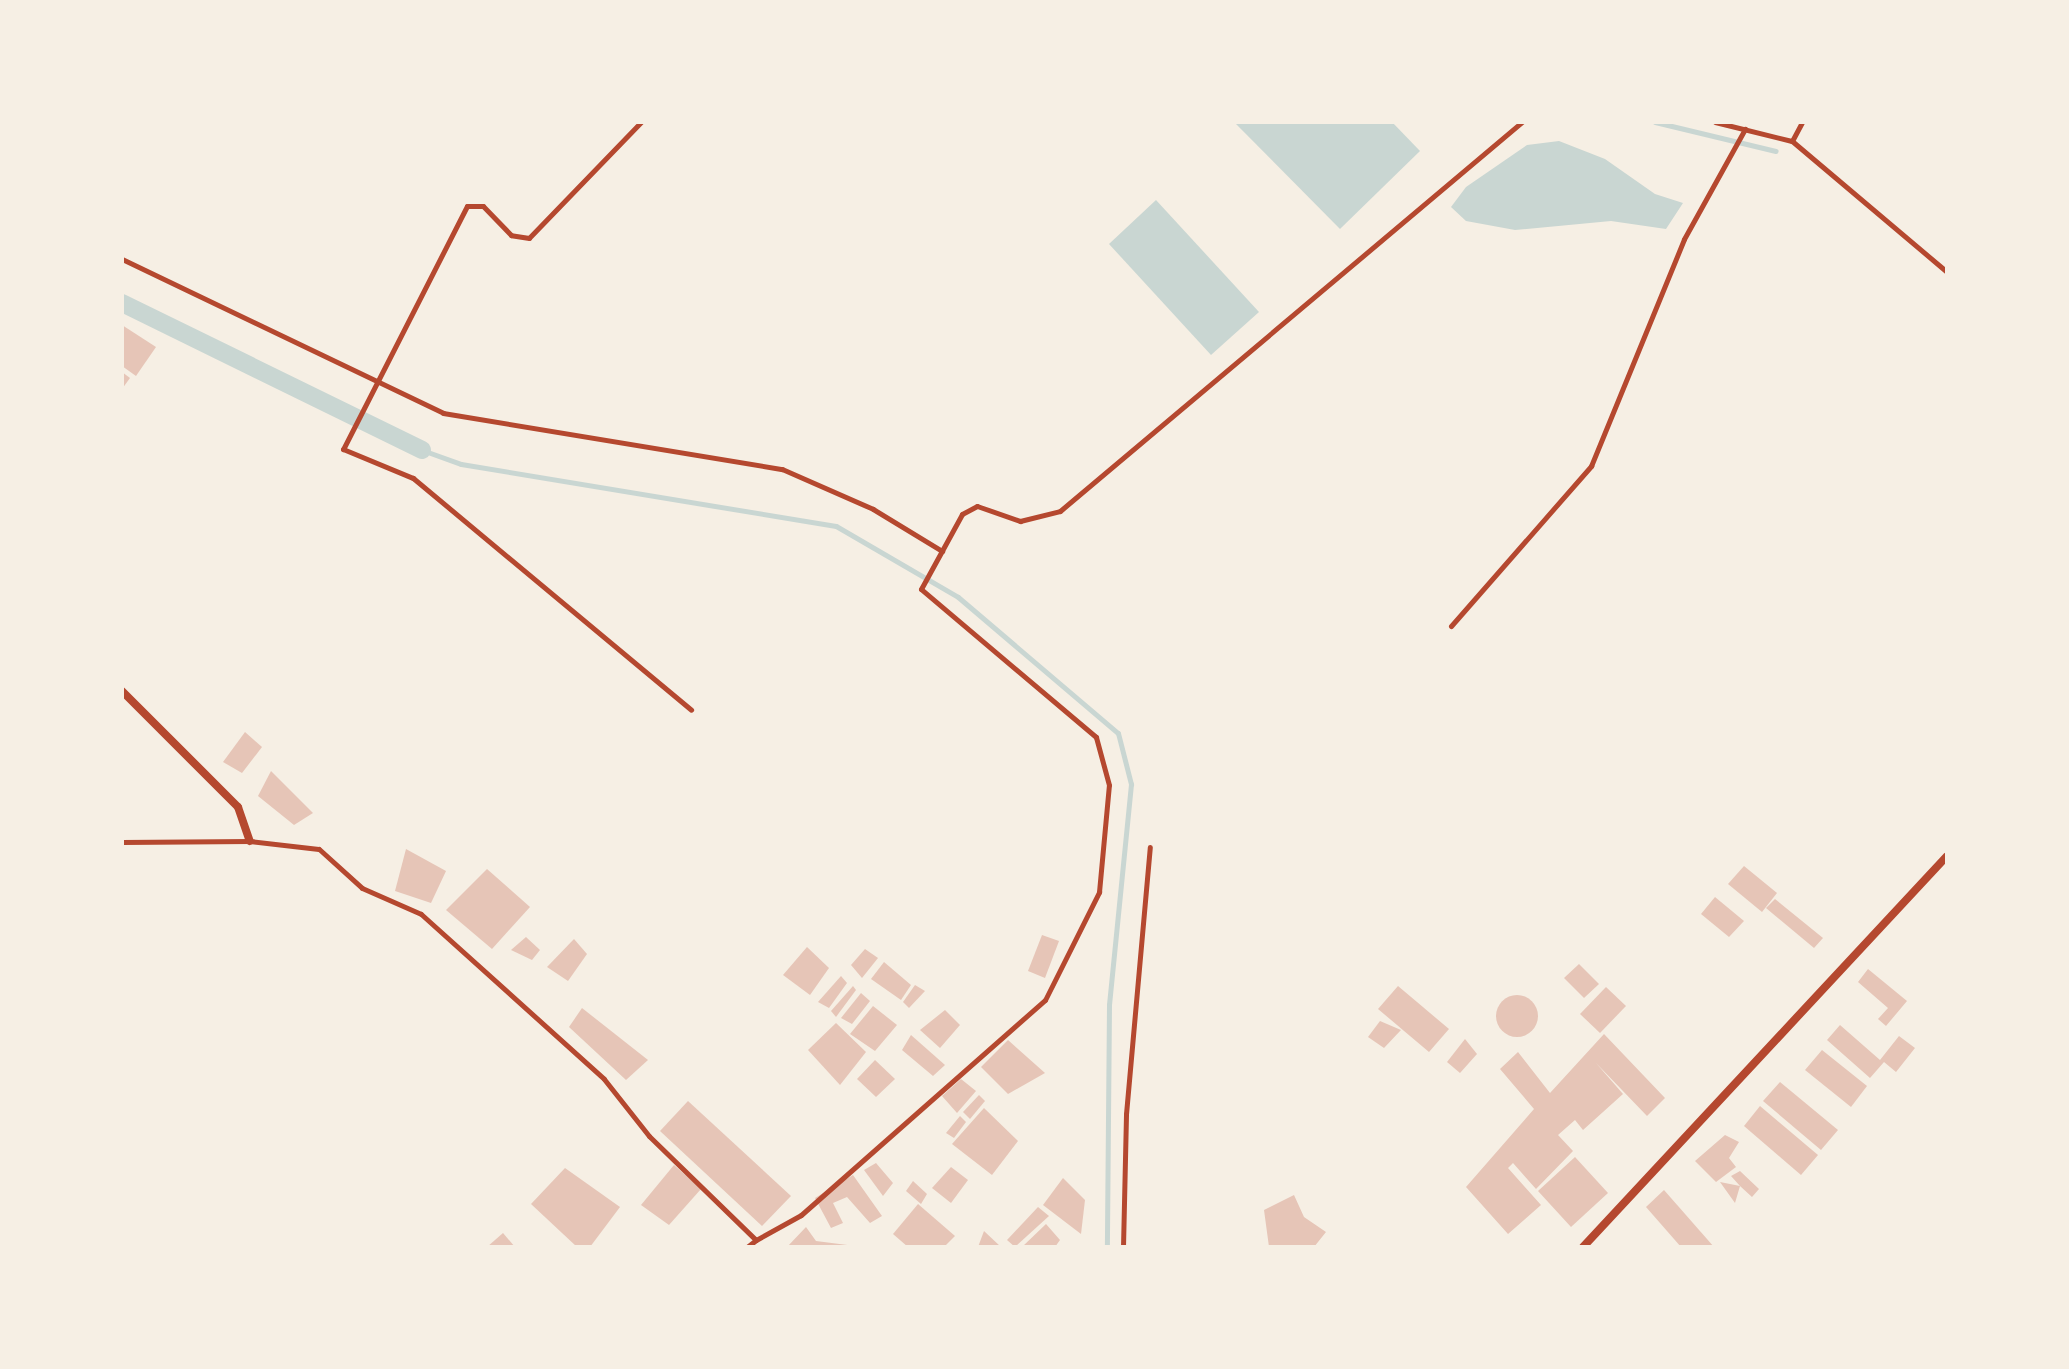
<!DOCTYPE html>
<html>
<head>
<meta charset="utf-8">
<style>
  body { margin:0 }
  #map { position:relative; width:2069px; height:1369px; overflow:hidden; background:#f6efe4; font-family:"Fira Sans",sans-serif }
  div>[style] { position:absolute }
  .water>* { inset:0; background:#c9d6d2 }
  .stream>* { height:5px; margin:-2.5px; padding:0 2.5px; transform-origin:2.5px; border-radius:2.5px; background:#c9d6d2 }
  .canal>* { height:18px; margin:-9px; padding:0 9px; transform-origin:9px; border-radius:9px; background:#c9d6d2 }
  .building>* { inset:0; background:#e6c5b7 }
  .round { border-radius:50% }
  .service>* { height:5px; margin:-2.5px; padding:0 2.5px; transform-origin:2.5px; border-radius:2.5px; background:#b5482f }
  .minor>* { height:8px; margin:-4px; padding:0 4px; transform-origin:4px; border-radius:4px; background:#b5482f }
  span { translate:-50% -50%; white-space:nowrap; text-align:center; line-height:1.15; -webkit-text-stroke:8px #f6efe4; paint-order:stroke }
  .frame { position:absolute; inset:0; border:124px solid #f6efe4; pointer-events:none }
</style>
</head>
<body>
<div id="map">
  <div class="water">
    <div style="clip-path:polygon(1234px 122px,1392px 122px,1420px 151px,1340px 229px)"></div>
    <div style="clip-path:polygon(1559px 141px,1605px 159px,1655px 194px,1683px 203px,1666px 229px,1611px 221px,1515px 230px,1466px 221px,1451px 207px,1466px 187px,1527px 145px)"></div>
    <div style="clip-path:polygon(1156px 200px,1259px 312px,1211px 355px,1109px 244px)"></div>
  </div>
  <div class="stream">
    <div style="left:1655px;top:122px;width:124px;rotate:13.5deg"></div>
    <div style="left:422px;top:450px;width:41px;rotate:19.7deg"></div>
    <div style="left:461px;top:464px;width:380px;rotate:9.4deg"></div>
    <div style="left:836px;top:526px;width:141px;rotate:30.2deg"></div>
    <div style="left:958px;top:597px;width:210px;rotate:40.4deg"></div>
    <div style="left:1118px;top:733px;width:53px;rotate:75.7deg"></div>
    <div style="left:1131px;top:784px;width:222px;rotate:95.7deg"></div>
    <div style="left:1109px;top:1005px;width:242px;rotate:90.5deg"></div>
  </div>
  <div class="canal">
    <div style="left:122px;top:303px;width:334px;rotate:26.1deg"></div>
  </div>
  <div class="building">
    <div style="clip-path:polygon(122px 325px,156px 347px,136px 376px,122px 366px)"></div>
    <div style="clip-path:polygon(122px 372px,130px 378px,122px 389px)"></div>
    <div style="clip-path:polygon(245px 732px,262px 747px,242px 773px,223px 762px)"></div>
    <div style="clip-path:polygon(271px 771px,313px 813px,294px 825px,258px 796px)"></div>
    <div style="clip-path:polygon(406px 849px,446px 871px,431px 903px,395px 891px)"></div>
    <div style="clip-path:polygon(1744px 866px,1777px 893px,1762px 912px,1728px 884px)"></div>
    <div style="clip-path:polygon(487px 869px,530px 907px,492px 949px,446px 910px)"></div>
    <div style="clip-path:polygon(1715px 897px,1744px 921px,1729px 937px,1701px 914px)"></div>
    <div style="clip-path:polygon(1775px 899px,1823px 938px,1814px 948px,1766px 908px)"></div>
    <div style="clip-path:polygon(1042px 935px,1059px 941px,1045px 978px,1028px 971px)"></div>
    <div style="clip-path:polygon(526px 937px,540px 950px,532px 960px,511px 950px)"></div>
    <div style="clip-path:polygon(574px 939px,587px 954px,568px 981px,547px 967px)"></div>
    <div style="clip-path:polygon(807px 947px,829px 968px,810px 995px,783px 975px)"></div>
    <div style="clip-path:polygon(865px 949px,878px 958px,862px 978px,851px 965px)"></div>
    <div style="clip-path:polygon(884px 962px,911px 985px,901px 1000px,871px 979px)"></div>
    <div style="clip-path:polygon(1579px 964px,1599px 984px,1584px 998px,1564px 978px)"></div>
    <div style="clip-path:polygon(1868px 969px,1907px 1001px,1886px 1026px,1878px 1019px,1888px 1008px,1858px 982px)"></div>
    <div style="clip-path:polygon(841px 976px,847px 983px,829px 1008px,818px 1002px)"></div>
    <div style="clip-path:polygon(915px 985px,925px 991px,909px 1008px,903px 1002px)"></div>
    <div style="clip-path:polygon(853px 986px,856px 990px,836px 1017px,831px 1011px)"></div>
    <div style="clip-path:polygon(1398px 986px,1449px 1029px,1429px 1052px,1378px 1009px)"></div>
    <div style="clip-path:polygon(1606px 987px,1626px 1006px,1600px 1033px,1580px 1014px)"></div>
    <div style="clip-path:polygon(861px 993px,870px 1001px,852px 1024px,841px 1018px)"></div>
    <div class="round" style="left:1496px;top:995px;width:42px;height:42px"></div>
    <div style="clip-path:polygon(873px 1006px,897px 1025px,875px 1051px,850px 1034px)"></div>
    <div style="clip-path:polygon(582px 1008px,648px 1060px,626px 1080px,569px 1027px)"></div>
    <div style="clip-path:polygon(945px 1010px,960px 1025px,940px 1048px,920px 1030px)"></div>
    <div style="clip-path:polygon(1380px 1021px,1401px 1030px,1384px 1048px,1368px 1037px)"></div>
    <div style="clip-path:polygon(836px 1023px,866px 1052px,840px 1085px,808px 1050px)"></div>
    <div style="clip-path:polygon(1840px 1025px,1880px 1060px,1899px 1036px,1915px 1048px,1896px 1072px,1884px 1062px,1870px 1078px,1827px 1040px)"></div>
    <div style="clip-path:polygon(1604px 1034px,1665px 1098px,1647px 1116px,1596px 1063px,1623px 1094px,1583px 1130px,1575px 1120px,1558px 1135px,1573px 1151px,1536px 1189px,1513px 1163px,1508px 1168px,1541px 1205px,1508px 1234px,1466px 1187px,1534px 1109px,1500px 1069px,1518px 1052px,1550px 1093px)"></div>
    <div style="clip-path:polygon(911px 1035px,945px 1065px,933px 1076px,902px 1050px)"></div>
    <div style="clip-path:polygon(1465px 1039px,1477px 1054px,1460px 1073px,1447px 1062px)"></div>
    <div style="clip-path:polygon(1008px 1040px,1045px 1073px,1008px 1094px,981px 1067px)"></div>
    <div style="clip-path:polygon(1822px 1050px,1867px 1086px,1851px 1107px,1805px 1070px)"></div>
    <div style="clip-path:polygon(875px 1060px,895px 1079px,876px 1097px,857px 1079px)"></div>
    <div style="clip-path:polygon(961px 1079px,976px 1091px,957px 1113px,942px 1096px)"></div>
    <div style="clip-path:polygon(1780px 1082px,1838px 1130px,1821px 1150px,1763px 1101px)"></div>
    <div style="clip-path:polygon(979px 1095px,985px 1101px,970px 1119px,963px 1112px)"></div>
    <div style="clip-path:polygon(688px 1101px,791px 1196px,762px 1226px,660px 1131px)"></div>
    <div style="clip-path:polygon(1760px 1106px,1818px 1155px,1801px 1175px,1744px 1126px)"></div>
    <div style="clip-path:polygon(984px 1108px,1018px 1141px,992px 1175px,952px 1144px)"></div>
    <div style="clip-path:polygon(960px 1116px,966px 1122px,954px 1138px,946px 1133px)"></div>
    <div style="clip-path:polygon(1725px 1135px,1739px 1142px,1729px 1158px,1736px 1167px,1716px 1182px,1695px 1161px)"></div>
    <div style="clip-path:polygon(1575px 1157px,1608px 1193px,1571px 1227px,1538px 1191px)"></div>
    <div style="clip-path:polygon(876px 1163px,893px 1183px,883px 1196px,864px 1170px)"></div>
    <div style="clip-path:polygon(674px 1165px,701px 1189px,669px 1225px,641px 1205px)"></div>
    <div style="clip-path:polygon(951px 1167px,968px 1180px,951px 1203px,932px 1188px)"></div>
    <div style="clip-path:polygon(565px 1168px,620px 1207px,590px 1247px,577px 1247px,531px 1204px)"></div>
    <div style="clip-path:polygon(1740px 1171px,1759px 1189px,1752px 1197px,1740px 1186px,1735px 1203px,1720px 1182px,1740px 1186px,1731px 1176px)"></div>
    <div style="clip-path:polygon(853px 1175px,882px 1216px,870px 1223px,847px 1197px,833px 1203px,843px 1223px,831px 1228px,815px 1198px)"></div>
    <div style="clip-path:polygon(1063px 1178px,1085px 1200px,1081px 1234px,1043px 1205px)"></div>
    <div style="clip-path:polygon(913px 1181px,927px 1194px,921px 1204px,906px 1191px)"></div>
    <div style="clip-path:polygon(1664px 1190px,1714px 1247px,1681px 1247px,1646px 1207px)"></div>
    <div style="clip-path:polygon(1294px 1195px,1304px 1217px,1326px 1232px,1314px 1247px,1269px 1247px,1264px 1210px)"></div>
    <div style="clip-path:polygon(918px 1204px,955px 1236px,944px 1247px,908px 1247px,893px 1234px)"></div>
    <div style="clip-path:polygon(1038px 1207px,1049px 1216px,1015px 1247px,1007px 1240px)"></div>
    <div style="clip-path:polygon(1046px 1224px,1060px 1240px,1055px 1247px,1022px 1247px)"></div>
    <div style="clip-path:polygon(806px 1227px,816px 1241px,863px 1247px,787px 1247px)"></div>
    <div style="clip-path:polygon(984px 1231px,1001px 1247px,978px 1247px)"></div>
    <div style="clip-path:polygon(503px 1233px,515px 1247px,487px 1247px)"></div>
  </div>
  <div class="service">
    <div style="left:641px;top:122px;width:161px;rotate:134deg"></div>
    <div style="left:529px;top:238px;width:18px;rotate:-171deg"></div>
    <div style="left:511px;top:235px;width:40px;rotate:-134deg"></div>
    <div style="left:483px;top:206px;width:16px;rotate:180deg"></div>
    <div style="left:467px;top:206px;width:273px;rotate:117deg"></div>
    <div style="left:343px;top:449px;width:76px;rotate:22.5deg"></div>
    <div style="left:413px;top:478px;width:362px;rotate:39.8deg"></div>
    <div style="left:1715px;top:122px;width:79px;rotate:13.9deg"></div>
    <div style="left:1792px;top:141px;width:203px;rotate:40.2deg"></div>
    <div style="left:1792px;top:141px;width:21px;rotate:-62deg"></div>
    <div style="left:122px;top:259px;width:356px;rotate:25.6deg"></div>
    <div style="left:443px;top:413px;width:344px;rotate:9.4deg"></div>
    <div style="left:782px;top:469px;width:99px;rotate:23.7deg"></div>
    <div style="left:873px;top:509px;width:81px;rotate:31.3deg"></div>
    <div style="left:1451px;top:626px;width:213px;rotate:-48.8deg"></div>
    <div style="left:1591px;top:466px;width:245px;rotate:-67.7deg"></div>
    <div style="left:1684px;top:239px;width:126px;rotate:-61deg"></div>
    <div style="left:122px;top:842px;width:128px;rotate:-0.4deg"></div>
    <div style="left:250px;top:841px;width:69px;rotate:6.6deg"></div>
    <div style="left:319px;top:849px;width:58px;rotate:42.2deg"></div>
    <div style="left:362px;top:888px;width:64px;rotate:23.8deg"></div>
    <div style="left:421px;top:914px;width:246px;rotate:42deg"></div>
    <div style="left:604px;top:1079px;width:73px;rotate:51.7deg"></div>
    <div style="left:649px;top:1136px;width:149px;rotate:44.2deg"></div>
    <div style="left:756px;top:1240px;width:11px;rotate:142deg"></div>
    <div style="left:756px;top:1240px;width:51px;rotate:-29.1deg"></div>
    <div style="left:801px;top:1215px;width:325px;rotate:-41.4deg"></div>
    <div style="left:1045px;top:1000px;width:121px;rotate:-63.4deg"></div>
    <div style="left:1099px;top:892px;width:107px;rotate:-84.7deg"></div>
    <div style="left:1109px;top:785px;width:50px;rotate:-105.2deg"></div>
    <div style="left:1096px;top:737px;width:229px;rotate:-139.8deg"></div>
    <div style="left:921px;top:589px;width:85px;rotate:-61.3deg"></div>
    <div style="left:962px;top:514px;width:17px;rotate:-28deg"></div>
    <div style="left:977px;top:506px;width:46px;rotate:19.2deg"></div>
    <div style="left:1020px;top:521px;width:41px;rotate:-14deg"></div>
    <div style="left:1060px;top:511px;width:604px;rotate:-40.1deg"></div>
    <div style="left:1123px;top:1247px;width:133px;rotate:-88.7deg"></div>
    <div style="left:1126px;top:1114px;width:268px;rotate:-84.9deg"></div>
  </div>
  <div class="minor">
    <div style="left:122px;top:691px;width:164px;rotate:45deg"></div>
    <div style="left:238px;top:807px;width:36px;rotate:71deg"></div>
    <div style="left:1583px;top:1247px;width:534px;rotate:-47.05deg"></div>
  </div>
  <div class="frame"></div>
</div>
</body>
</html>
